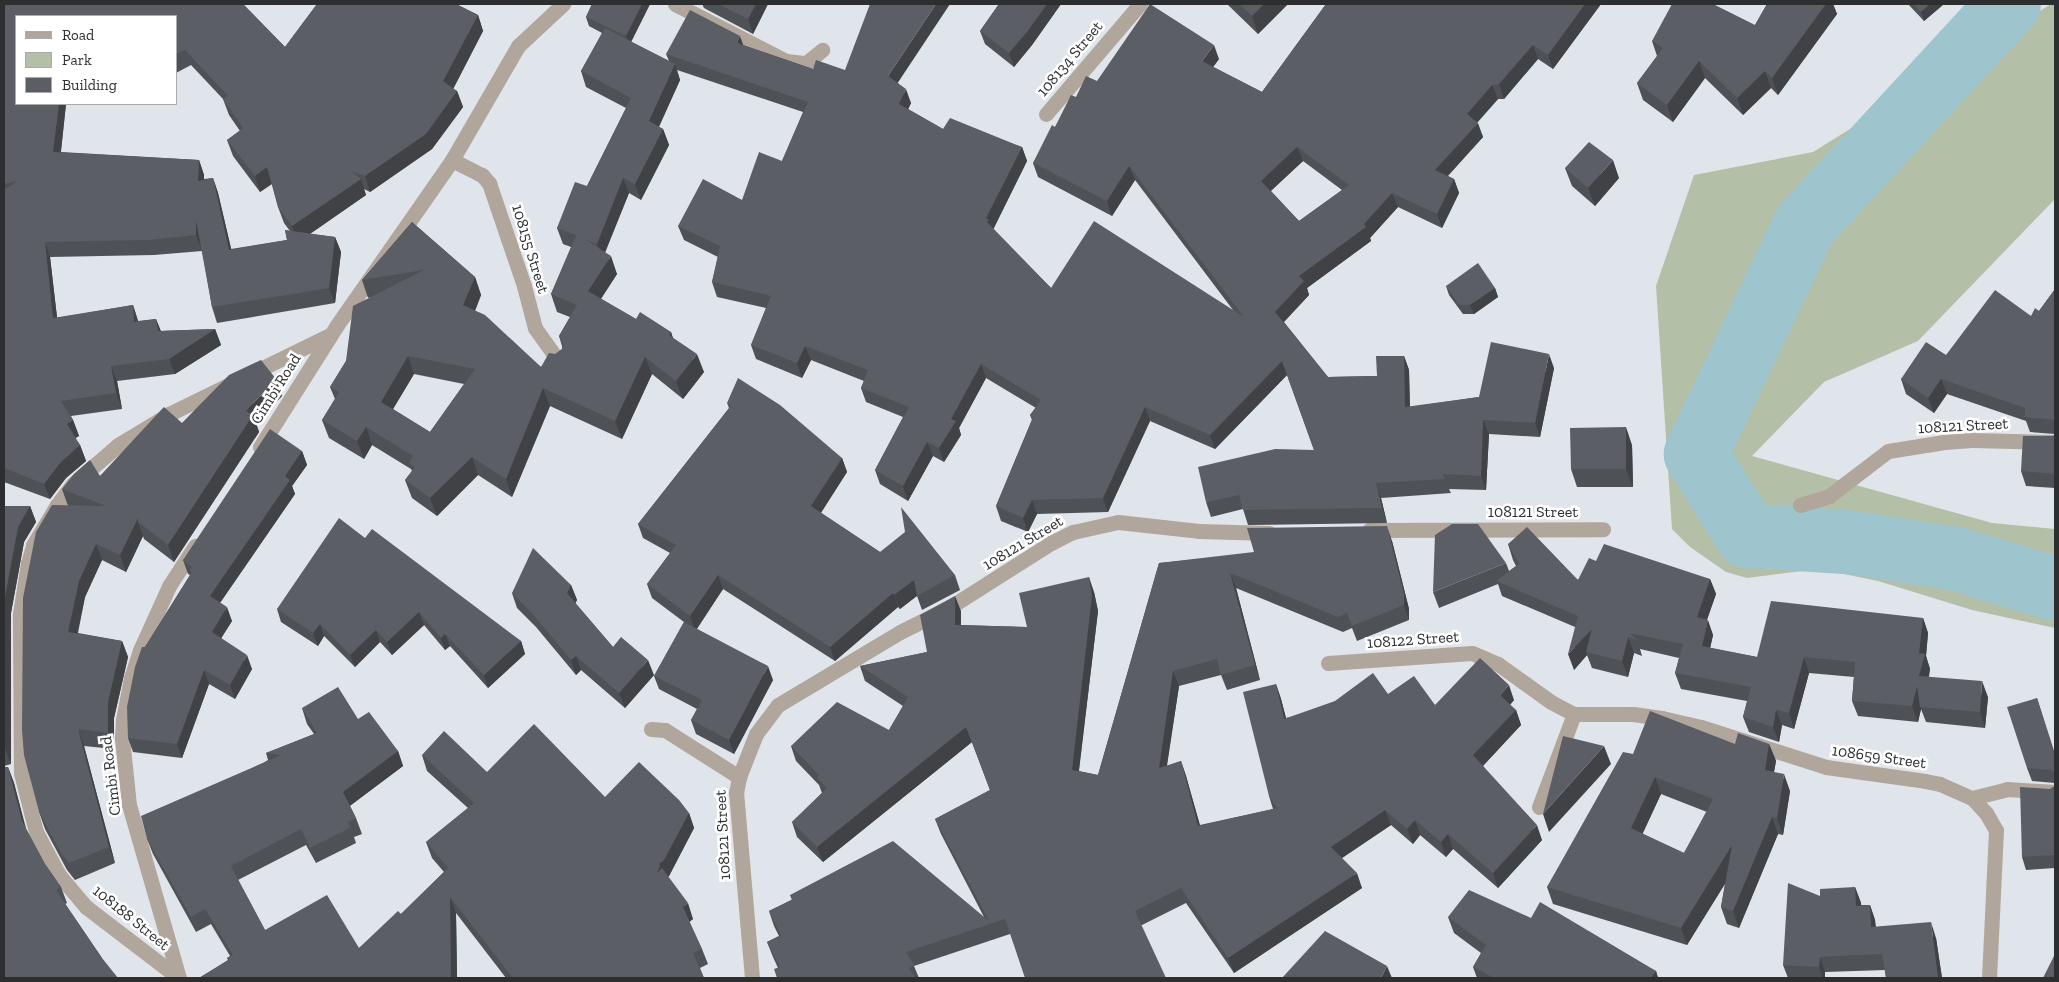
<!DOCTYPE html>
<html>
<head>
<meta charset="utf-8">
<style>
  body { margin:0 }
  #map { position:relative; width:2059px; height:982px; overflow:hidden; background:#e0e4eb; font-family:"Zilla Slab",serif }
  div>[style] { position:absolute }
  .green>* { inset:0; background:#b3c0a7 }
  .river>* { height:64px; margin:-32px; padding:0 32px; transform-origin:32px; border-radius:32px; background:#9ec4cd }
  .street>* { height:15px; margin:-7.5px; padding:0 7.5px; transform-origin:7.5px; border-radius:7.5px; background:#b0a69b }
  .wall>* { inset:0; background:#4e5156 }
  .shaded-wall>* { inset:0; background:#404246 }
  .building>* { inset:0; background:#5b5e64 }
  span { translate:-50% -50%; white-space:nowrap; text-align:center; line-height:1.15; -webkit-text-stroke:5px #fff; paint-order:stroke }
  .street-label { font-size:16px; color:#2c2e30 }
  .frame { position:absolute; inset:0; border:5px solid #2c2e30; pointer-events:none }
  .legend { position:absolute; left:15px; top:15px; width:162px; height:90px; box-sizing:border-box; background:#fff; border:1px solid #ababac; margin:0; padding:6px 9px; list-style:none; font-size:15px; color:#2c2e30 }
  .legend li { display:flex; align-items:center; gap:10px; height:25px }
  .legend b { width:25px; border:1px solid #ababac }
</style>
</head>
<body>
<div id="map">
  <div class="green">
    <div style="clip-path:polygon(2051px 4px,2055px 4px,2055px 199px,1918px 341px,1824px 382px,1752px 456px,1992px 523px,2055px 529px,2055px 628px,1972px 610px,1878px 581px,1834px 572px,1802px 571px,1747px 578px,1726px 572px,1690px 547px,1672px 529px,1656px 286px,1694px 175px,1813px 152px)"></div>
  </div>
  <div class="river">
    <div style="left:2009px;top:4px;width:301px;rotate:132.7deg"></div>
    <div style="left:1805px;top:225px;width:254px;rotate:115.5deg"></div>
    <div style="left:1696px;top:454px;width:97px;rotate:58.1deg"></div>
    <div style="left:1747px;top:536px;width:99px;rotate:3.5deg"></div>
    <div style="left:1846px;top:542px;width:111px;rotate:8.8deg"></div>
    <div style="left:1956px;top:559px;width:103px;rotate:16.9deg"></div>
  </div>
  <div class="street">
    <div style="left:675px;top:4px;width:125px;rotate:27.2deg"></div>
    <div style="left:786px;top:61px;width:20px;rotate:6deg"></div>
    <div style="left:806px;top:63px;width:21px;rotate:-39deg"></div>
    <div style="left:1046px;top:114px;width:145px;rotate:-49.5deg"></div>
    <div style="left:452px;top:160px;width:34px;rotate:27deg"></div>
    <div style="left:482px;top:175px;width:11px;rotate:49deg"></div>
    <div style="left:489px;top:183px;width:109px;rotate:71.2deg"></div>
    <div style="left:524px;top:286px;width:43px;rotate:75.3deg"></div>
    <div style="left:535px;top:328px;width:43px;rotate:54.5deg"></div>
    <div style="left:248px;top:375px;width:91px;rotate:-26deg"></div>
    <div style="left:260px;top:447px;width:144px;rotate:-57.7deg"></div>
    <div style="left:337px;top:325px;width:201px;rotate:-55.1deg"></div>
    <div style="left:452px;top:160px;width:132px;rotate:-59.9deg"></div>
    <div style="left:518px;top:46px;width:62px;rotate:-43deg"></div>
    <div style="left:1800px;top:505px;width:30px;rotate:-17deg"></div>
    <div style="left:1829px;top:496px;width:74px;rotate:-37.3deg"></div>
    <div style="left:1888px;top:451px;width:57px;rotate:-9.1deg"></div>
    <div style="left:1944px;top:442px;width:28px;rotate:-4deg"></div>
    <div style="left:1972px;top:440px;width:83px;rotate:1.4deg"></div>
    <div style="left:1369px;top:530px;width:234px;rotate:-0.2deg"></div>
    <div style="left:1328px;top:663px;width:144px;rotate:-4deg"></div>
    <div style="left:1472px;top:653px;width:28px;rotate:23deg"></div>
    <div style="left:1498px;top:664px;width:65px;rotate:35.6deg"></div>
    <div style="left:1551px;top:702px;width:26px;rotate:28deg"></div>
    <div style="left:1574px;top:714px;width:59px"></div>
    <div style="left:1633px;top:714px;width:29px;rotate:8deg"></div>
    <div style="left:1662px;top:718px;width:40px;rotate:13deg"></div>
    <div style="left:1701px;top:727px;width:131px;rotate:17.7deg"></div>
    <div style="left:1826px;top:767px;width:100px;rotate:8deg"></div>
    <div style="left:1925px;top:781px;width:15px;rotate:11deg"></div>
    <div style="left:1940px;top:784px;width:35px;rotate:24deg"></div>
    <div style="left:1972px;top:798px;width:21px;rotate:47deg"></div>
    <div style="left:1986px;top:813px;width:20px;rotate:60deg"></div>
    <div style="left:1996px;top:830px;width:148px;rotate:92.7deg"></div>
    <div style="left:651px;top:729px;width:14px;rotate:4deg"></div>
    <div style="left:665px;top:730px;width:88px;rotate:32.4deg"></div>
    <div style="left:1972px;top:798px;width:36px;rotate:-14deg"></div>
    <div style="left:2007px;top:789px;width:48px;rotate:3.6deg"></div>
    <div style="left:1539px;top:807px;width:99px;rotate:-69.4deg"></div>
    <div style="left:179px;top:978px;width:180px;rotate:-106.1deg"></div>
    <div style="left:129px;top:805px;width:67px;rotate:-96deg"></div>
    <div style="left:122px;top:738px;width:18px;rotate:-87deg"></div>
    <div style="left:123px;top:720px;width:43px;rotate:-79.2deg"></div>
    <div style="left:131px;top:678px;width:29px;rotate:-72deg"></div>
    <div style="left:140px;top:650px;width:70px;rotate:-65.6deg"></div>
    <div style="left:169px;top:586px;width:48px;rotate:-57deg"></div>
    <div style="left:179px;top:978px;width:117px;rotate:-142.6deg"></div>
    <div style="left:86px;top:907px;width:42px;rotate:-130.2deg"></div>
    <div style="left:59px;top:875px;width:49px;rotate:-118.1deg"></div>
    <div style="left:36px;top:832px;width:61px;rotate:-104.3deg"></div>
    <div style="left:21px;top:773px;width:159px;rotate:-90.4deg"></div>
    <div style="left:20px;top:614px;width:52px;rotate:-81.1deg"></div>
    <div style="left:28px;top:563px;width:19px;rotate:-74deg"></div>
    <div style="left:33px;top:545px;width:47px;rotate:-59deg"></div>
    <div style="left:57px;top:505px;width:26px;rotate:-53deg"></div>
    <div style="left:73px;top:484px;width:60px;rotate:-40.9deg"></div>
    <div style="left:118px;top:445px;width:60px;rotate:-31.3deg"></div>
    <div style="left:169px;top:414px;width:66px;rotate:-26.2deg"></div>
    <div style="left:752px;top:978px;width:186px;rotate:-94.9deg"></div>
    <div style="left:736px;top:793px;width:16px;rotate:-79deg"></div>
    <div style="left:739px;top:777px;width:46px;rotate:-68.4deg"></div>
    <div style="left:756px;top:734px;width:36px;rotate:-53deg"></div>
    <div style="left:778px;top:705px;width:142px;rotate:-30.9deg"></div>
    <div style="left:900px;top:632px;width:56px;rotate:-26.6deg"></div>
    <div style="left:950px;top:607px;width:120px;rotate:-32.4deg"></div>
    <div style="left:1051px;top:543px;width:25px;rotate:-27deg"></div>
    <div style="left:1073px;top:532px;width:46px;rotate:-12.5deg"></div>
    <div style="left:1118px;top:522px;width:81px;rotate:6.3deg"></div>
    <div style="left:1199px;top:531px;width:70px;rotate:1.6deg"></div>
  </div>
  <div class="wall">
    <div style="clip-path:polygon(evenodd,4px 4px,243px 4px,285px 47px,317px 4px,456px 4px,478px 15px,483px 31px,453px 89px,457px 91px,463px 107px,432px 149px,370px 192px,364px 189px,366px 195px,310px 234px,335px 237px,341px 252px,335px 303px,217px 323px,212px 307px,202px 249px,202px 251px,154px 255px,50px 257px,57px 318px,133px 305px,138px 321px,156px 319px,161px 331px,215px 329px,221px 345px,175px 374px,117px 381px,122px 409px,71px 416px,73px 420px,79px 436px,75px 438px,80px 445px,86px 461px,66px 478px,50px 499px,4px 482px,4px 4px,16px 16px,176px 16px,176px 73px,191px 65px,223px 99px,229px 115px,240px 131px,227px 140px,233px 156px,260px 192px,272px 184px,278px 207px,284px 223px,290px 231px,285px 230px,287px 240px,231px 249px,218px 193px,213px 178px,204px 179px,204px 175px,199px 160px,61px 152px,66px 104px,16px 104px,16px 16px)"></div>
    <div style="clip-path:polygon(evenodd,592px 4px,650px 4px,631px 42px,669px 61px,666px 54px,743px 45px,813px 69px,845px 70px,898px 83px,911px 103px,908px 109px,943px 129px,1022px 147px,1027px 161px,993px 229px,1051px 288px,1233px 310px,1135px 180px,1112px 216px,1038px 177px,1033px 163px,1055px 127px,1076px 97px,1097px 81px,1219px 59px,1213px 67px,1262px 92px,1326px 4px,1601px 4px,1553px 69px,1538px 59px,1504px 99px,1498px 99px,1477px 123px,1483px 137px,1448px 176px,1454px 179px,1459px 193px,1442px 228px,1398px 207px,1370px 238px,1371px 241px,1307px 288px,1309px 295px,1284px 322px,1328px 377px,1377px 376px,1404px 356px,1409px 370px,1410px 407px,1479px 397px,1554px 368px,1540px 437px,1489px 434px,1486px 490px,1449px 489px,1451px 493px,1381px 498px,1387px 523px,1248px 525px,1243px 509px,1211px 517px,1206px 502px,1314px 450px,1287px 375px,1215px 449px,1150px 421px,1108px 512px,1037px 514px,1028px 532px,1001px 521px,996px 506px,1032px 420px,1030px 415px,1036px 408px,986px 378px,959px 428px,961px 435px,944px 462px,933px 456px,908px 501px,880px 484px,875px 470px,903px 417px,866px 402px,861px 388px,864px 381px,811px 360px,802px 378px,756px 359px,751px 345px,766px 308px,717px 297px,712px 282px,718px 257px,684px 240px,678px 226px,742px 200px,782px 161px,803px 112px,677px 70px,680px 80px,659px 127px,663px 129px,669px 145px,641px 200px,629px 193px,605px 253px,617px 274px,601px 299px,636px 319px,671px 332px,673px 339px,704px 372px,683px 399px,652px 374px,622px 439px,550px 406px,512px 497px,478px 475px,437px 516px,412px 498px,405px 480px,412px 471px,411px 469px,372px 445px,364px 459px,329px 438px,322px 420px,335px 399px,330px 387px,346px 361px,370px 297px,368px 298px,362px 280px,412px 222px,475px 277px,481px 295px,475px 311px,541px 367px,562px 349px,562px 346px,559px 336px,570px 317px,557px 312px,551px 294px,571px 247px,563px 244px,557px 228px,587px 186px,626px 108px,586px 87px,581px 71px,602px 33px,589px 26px,586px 17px,592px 4px,1303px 161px,1342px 190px,1299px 221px,1271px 191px,1303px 161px,592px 4px,414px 374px,464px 384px,430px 432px,393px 409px,414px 374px)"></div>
    <div style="clip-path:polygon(702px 4px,768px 4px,753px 34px,704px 8px)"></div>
    <div style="clip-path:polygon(999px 4px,1061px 4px,1032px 45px,1014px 67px,985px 44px,980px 31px)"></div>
    <div style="clip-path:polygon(1227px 4px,1288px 4px,1258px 34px)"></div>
    <div style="clip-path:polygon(1767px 4px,1833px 4px,1837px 14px,1778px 95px,1771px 88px,1743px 115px,1705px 78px,1673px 122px,1643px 100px,1637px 83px,1657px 56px,1652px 41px,1755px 25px)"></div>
    <div style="clip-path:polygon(1908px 4px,1944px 4px,1924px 21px)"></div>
    <div style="clip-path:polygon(1565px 168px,1619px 178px,1595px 206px,1572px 186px)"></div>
    <div style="clip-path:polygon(1446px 286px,1495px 288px,1498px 297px,1474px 314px,1463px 314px,1449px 295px)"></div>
    <div style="clip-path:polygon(2055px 289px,2055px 488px,2026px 486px,2021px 471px,2055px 434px,2030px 432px,2026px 421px,1947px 394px,1934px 413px,1906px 394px,1901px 379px,1946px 355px,2031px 316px,2039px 311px)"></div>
    <div style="clip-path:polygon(282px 396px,256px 423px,259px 432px,174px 562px,144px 539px,143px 536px,126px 572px,102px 560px,85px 597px,78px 633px,122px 641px,128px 657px,114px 718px,114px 749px,84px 746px,115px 863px,75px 880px,67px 870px,45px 829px,39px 812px,68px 506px,62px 489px,100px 476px,182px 423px)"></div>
    <div style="clip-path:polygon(727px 403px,842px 458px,847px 472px,821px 513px,880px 552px,955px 575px,960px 590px,922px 610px,917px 596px,900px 609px,898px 607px,835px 661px,723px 589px,697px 629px,773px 680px,734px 754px,696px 734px,691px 720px,697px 709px,659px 689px,654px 676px,684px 622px,652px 598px,647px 584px,670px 553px,643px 538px,638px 524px,729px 408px)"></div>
    <div style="clip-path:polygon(1632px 445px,1633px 487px,1577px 487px,1571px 469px)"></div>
    <div style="clip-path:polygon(302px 451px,307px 465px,292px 486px,295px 494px,220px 603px,232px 621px,221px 638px,252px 669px,235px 699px,209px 684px,182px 758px,133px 752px,128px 738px,145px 647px,190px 575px,188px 574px,183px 560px)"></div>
    <div style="clip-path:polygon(4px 506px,30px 506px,36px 522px,24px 542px,11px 613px,11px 764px,4px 766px)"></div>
    <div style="clip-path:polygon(365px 538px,521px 641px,525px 654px,488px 688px,450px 646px,445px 650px,424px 625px,392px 655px,380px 642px,355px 667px,324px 636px,318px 646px,281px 622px,277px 609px)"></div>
    <div style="clip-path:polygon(1392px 541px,1409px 609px,1409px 620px,1357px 641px,1352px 628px,1343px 632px,1236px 588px,1260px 680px,1227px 690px,1221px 675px,1179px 686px,1167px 766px,1181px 761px,1186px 776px,1200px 825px,1273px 809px,1269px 796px,1276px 684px,1281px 699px,1286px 718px,1388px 694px,1435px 705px,1514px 700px,1510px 705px,1516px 710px,1521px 725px,1483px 766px,1542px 840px,1498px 888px,1453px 849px,1446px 857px,1420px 835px,1413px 844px,1391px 825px,1342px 858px,1362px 888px,1234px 973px,1186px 903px,1142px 925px,1010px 934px,914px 966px,919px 978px,777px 978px,778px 968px,773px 957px,767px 942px,779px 936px,774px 926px,769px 911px,792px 900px,790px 895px,984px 917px,941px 834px,935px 819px,990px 790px,972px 742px,823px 862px,797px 837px,792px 822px,822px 793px,819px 785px,796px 761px,791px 746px,889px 730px,903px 706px,865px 681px,860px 666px,927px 652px,961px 611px,961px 625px,1027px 627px,1094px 592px,1098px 611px,1079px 771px,1098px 775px,1159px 563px)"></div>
    <div style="clip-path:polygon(1508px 544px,1578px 580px,1596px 561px,1710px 579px,1716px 594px,1707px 620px,1713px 635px,1710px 648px,1757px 657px,1923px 618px,1928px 633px,1926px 656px,1930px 669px,1929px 677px,1988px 697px,1985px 728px,1926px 722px,1921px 709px,1918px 722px,1858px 716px,1852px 701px,1854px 677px,1809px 673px,1794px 729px,1782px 725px,1779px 742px,1749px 732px,1743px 717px,1747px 701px,1681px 689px,1675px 673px,1679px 658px,1640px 649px,1642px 656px,1634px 653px,1628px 677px,1592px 668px,1587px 655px,1574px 670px,1575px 627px,1502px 596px,1498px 584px,1439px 608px,1433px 592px,1506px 563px,1509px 571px,1516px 566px,1513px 560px)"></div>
    <div style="clip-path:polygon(571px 585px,577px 600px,575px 603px,613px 647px,654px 675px,625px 708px,581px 670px,576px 675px,536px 627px,517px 608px,512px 593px)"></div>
    <div style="clip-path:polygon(2037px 698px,2055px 754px,2055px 783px,2032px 781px,2027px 768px)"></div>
    <div style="clip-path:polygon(302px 708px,358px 719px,398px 751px,403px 766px,350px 806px,356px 818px,362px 834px,354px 837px,356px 843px,316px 863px,306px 845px,238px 880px,265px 930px,359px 948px,401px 914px,444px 872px,432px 858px,426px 842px,468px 808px,427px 771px,422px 755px,487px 772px,605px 797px,689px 813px,694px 828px,669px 876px,668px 877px,693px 919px,689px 922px,702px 949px,708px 964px,700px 968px,704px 978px,506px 978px,456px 913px,457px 978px,199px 978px,228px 960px,227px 958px,230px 956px,211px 924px,196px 932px,153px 854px,147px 839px,268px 760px,266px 753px,314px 734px,307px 724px)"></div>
    <div style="clip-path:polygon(evenodd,1735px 744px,1769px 744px,1776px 761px,1774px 772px,1790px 791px,1783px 835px,1778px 834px,1739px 928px,1727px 924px,1721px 907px,1725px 884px,1687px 945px,1553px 904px,1547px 887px,1633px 754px,1735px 744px,1661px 794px,1707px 812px,1684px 853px,1642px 834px,1661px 794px)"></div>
    <div style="clip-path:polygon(8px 767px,14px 783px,25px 827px,45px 864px,61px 887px,67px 903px,65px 904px,102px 958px,4px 978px)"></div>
    <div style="clip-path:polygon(2055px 786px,2055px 868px,2026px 870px,2022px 857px,2050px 789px)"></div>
    <div style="clip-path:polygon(1855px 887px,1861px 903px,1861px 905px,1870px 905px,1875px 920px,1876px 927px,1936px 938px,1942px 978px,1886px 978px,1885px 970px,1825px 972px,1825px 978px,1788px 978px,1783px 965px,1820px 896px)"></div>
    <div style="clip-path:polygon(1448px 917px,1531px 918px,1656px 971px,1658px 978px,1477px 978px,1473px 967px,1481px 953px,1454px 933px)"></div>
  </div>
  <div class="shaded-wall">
    <div style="clip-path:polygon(642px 4px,650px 4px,629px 46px,626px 36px)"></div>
    <div style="clip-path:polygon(756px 4px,768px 4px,753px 34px,748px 19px)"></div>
    <div style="clip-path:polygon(936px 4px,950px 4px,893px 90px,888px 76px)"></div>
    <div style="clip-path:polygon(1047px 4px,1061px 4px,1032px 45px,1014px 67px,1009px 53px)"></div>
    <div style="clip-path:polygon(1264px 4px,1288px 4px,1258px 34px,1252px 16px)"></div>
    <div style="clip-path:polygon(1585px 4px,1601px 4px,1553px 69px,1548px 55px)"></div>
    <div style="clip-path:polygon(1825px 4px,1833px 4px,1837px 14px,1778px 95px,1772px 78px)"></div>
    <div style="clip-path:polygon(1930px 4px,1944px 4px,1924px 21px,1921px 12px)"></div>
    <div style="clip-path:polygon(478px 15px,483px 31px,449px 97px,443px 81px)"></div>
    <div style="clip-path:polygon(740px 36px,745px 50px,737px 43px)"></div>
    <div style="clip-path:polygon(1214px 45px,1219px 59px,1207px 75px,1202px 61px)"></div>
    <div style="clip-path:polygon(1533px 45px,1538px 59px,1504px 99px,1499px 84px)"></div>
    <div style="clip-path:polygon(1699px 61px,1705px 78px,1673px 122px,1667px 105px)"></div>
    <div style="clip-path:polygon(675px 64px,680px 80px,654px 137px,649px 121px)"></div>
    <div style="clip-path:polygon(1765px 71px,1771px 88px,1743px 115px,1737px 98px)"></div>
    <div style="clip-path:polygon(1492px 85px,1498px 99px,1472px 128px,1467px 114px)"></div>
    <div style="clip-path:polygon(906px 89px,911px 103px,904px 118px,899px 104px)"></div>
    <div style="clip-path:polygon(457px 91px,463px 107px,432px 149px,370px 192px,365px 176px)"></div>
    <div style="clip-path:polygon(59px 104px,66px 104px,59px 167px,53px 152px)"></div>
    <div style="clip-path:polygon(1478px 123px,1483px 137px,1440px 184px,1435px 170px)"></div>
    <div style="clip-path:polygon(663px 129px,669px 145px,641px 200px,635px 184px)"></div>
    <div style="clip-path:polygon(1022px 147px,1027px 161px,993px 230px,987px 222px,986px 218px)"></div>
    <div style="clip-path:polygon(1297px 147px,1303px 161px,1266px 195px,1261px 181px)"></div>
    <div style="clip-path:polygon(199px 160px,204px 175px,204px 196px,198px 181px)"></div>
    <div style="clip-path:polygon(1613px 160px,1619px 178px,1595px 206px,1588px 188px)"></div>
    <div style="clip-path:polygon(1129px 166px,1135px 180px,1112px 216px,1107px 201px)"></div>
    <div style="clip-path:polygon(267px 167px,273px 183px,260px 192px,255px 176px)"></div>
    <div style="clip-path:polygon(213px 178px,218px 193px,235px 265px,229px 250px)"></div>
    <div style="clip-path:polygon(623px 178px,629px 193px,602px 259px,597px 244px)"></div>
    <div style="clip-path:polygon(361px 179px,366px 195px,298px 242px,292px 226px)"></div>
    <div style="clip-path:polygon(1454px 179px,1459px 193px,1442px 228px,1437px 214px)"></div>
    <div style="clip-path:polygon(1392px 193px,1398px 207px,1370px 238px,1371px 241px,1307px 288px,1309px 295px,1280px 326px,1275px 312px,1299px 276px,1364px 224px)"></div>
    <div style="clip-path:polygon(196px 220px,202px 251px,196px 235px)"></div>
    <div style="clip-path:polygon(335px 237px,341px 252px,335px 303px,329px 288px)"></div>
    <div style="clip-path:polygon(45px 242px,50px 257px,59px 334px,53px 318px)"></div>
    <div style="clip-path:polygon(611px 256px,617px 274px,594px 309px,588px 291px)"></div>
    <div style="clip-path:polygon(475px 277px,481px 295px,470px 323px,463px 305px)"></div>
    <div style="clip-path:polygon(1495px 288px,1498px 297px,1474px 314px,1470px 305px)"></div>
    <div style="clip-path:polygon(133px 305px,138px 321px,134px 322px)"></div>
    <div style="clip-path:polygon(156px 319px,162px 335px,158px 331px)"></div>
    <div style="clip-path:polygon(215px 329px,221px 345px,175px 374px,169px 359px)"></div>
    <div style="clip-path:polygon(671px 332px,677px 350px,669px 335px)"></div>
    <div style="clip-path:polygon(805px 346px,811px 360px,802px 378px,797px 363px)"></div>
    <div style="clip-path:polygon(697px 354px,704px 372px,683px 399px,676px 381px)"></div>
    <div style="clip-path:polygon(1549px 354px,1554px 368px,1540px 437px,1535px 423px)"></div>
    <div style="clip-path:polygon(408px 356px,414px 374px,387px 419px,381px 402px)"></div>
    <div style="clip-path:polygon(1404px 356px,1409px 370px,1410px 421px,1405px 407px)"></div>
    <div style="clip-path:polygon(645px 357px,652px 374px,622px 439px,615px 421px)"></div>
    <div style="clip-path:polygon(1282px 361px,1287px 375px,1215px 449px,1210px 435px)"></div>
    <div style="clip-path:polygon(981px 364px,986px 378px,959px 428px,961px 435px,944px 462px,939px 448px,951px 419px)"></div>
    <div style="clip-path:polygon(111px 366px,117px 381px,122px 409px,116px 393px)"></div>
    <div style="clip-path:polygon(276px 379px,282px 396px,256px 423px,259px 432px,174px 562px,168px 545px,246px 411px)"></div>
    <div style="clip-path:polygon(1941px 379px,1947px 394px,1934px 413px,1928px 398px)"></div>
    <div style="clip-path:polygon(543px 388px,550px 406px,512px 497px,506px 479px)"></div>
    <div style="clip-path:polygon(1145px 407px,1150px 421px,1108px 512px,1103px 498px)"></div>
    <div style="clip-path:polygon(73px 420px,79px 436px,72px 440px,67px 424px)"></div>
    <div style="clip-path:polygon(1483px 420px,1489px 434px,1486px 490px,1481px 476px)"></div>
    <div style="clip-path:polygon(366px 427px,372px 445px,364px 459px,357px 441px)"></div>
    <div style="clip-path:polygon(1626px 427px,1632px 445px,1633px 487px,1626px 469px)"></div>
    <div style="clip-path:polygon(927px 442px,933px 456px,908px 501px,903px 486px)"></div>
    <div style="clip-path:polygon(80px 445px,86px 461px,66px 478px,50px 499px,44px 484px,60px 463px)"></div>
    <div style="clip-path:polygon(302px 451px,307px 465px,292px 486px,295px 494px,215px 610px,210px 596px,285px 476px)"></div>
    <div style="clip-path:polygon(472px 457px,478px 475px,437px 516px,430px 498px)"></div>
    <div style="clip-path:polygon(842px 458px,847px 472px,816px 520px,811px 506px)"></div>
    <div style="clip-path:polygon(1376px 483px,1381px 498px,1387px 523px,1382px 508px)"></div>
    <div style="clip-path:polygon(1032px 500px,1037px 514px,1028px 532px,1023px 518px)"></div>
    <div style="clip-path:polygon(30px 506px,36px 522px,24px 542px,11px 613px,11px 764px,5px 749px,5px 597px,18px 527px)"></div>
    <div style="clip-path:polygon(138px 518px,138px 522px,143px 536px,126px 572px,120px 555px)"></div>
    <div style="clip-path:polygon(1387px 526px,1392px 541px,1409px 609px,1409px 620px,1404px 605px)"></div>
    <div style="clip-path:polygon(96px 544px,102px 560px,85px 597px,74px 648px,68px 632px,79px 581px)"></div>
    <div style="clip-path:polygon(1230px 573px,1236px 588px,1260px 680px,1255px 665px)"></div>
    <div style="clip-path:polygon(718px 575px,723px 589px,695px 631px,690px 616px)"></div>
    <div style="clip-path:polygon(1089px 577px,1094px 592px,1098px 611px,1077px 785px,1072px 770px)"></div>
    <div style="clip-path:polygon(1710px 579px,1716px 594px,1702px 633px,1697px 617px)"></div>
    <div style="clip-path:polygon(914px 580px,919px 594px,900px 609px,894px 595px)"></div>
    <div style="clip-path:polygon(571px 585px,577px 600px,573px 608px,567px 593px)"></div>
    <div style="clip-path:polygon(893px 593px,898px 607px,835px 661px,830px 647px)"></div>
    <div style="clip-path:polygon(955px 596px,961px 611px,960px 640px,955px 625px)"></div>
    <div style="clip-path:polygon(227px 607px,232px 621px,217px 645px,212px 632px)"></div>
    <div style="clip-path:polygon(419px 612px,424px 625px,392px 655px,387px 642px)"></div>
    <div style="clip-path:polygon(1923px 618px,1928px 633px,1926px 656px,1930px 669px,1925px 692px,1919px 676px,1919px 653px)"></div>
    <div style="clip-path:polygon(1708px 620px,1713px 635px,1707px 662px,1702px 646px)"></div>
    <div style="clip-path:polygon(320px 624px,324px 636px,318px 646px,313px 633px)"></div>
    <div style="clip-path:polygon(1592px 629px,1586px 652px,1587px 655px,1574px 670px,1568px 654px)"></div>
    <div style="clip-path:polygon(376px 630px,380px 642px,355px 667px,350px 655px)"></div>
    <div style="clip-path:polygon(445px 634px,450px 646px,445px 650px,441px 638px)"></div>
    <div style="clip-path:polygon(1628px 637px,1634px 653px,1628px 677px,1622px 661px)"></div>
    <div style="clip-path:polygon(122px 641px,128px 657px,114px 718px,114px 749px,108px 733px,108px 702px)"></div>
    <div style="clip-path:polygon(521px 641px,525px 654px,488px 688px,484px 675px)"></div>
    <div style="clip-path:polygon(247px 655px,252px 669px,235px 699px,230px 685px)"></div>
    <div style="clip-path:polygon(576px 656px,581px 670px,576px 675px,571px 660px)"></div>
    <div style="clip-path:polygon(1804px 657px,1809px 673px,1794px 729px,1789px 713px)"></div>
    <div style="clip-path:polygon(648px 660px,654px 675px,625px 708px,619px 693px)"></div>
    <div style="clip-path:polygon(768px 666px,773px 680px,734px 754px,729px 740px)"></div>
    <div style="clip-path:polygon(204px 670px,209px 684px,182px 758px,177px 744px)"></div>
    <div style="clip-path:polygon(1173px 671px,1179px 686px,1164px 783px,1159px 768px)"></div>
    <div style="clip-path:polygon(1982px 681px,1988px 697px,1985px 728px,1980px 712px)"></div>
    <div style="clip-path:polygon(1276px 684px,1281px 699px,1290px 734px,1284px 719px)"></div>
    <div style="clip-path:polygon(1509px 685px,1514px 700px,1505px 710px,1500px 695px)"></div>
    <div style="clip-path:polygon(1917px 686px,1921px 709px,1918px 722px,1912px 706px)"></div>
    <div style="clip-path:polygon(1516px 710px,1521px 725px,1479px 770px,1473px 755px)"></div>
    <div style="clip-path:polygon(1776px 710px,1782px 725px,1779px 742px,1773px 727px)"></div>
    <div style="clip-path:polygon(966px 727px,972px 742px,823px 862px,817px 847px)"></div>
    <div style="clip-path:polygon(78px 729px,84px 746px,115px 863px,109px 847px)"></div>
    <div style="clip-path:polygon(1769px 744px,1776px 761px,1771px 788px,1765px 770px)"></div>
    <div style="clip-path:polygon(1604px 746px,1611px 764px,1549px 832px,1543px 814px)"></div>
    <div style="clip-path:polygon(398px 751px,403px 766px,348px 807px,343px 792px)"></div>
    <div style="clip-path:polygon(1181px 761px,1186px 776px,1204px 841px,1198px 826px)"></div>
    <div style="clip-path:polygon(8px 767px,14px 783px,28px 836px,22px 821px)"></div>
    <div style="clip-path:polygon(1784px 774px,1790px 791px,1783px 835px,1777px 818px)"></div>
    <div style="clip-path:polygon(1655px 777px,1661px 794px,1637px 846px,1631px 828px)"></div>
    <div style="clip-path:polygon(1385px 810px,1391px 825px,1336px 862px,1331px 847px)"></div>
    <div style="clip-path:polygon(689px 813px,694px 828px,669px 876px,665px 879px,657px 873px,659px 864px)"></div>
    <div style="clip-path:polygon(1772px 817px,1778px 834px,1739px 928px,1733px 911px)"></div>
    <div style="clip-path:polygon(1415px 820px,1420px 835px,1413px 844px,1407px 829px)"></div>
    <div style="clip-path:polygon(1537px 825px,1542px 840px,1498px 888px,1493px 873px)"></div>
    <div style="clip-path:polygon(1448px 834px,1453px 849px,1446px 857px,1441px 842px)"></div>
    <div style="clip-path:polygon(1732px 845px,1738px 862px,1687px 945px,1681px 928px)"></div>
    <div style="clip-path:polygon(1357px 873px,1362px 888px,1234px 973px,1228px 958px)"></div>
    <div style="clip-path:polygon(1855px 887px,1861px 903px,1862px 921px,1856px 906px)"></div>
    <div style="clip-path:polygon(450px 897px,456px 913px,457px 978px,451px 978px)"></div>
    <div style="clip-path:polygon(688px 903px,693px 919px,688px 923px,683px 907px)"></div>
    <div style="clip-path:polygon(1870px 905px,1875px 920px,1876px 943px,1871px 927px)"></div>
    <div style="clip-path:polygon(1931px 922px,1936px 938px,1942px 978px,1938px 978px)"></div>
    <div style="clip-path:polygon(1820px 957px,1825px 972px,1825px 978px,1823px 978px,1819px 967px)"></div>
    <div style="clip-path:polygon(1387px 966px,1392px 978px,1381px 978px)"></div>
    <div style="clip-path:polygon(1656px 971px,1658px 978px,1651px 978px)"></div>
  </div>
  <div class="building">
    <div style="clip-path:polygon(4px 4px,243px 4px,285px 47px,317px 4px,456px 4px,478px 15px,443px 81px,457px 91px,426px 134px,365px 176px,351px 171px,361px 179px,292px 226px,278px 207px,267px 167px,255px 176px,227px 140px,243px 128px,223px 99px,228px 96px,185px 50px,176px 54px,176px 16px,16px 16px,16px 104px,59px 104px,53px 152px,199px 160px,198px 181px,213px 178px,229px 250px,287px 240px,285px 230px,335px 237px,329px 288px,212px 307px,196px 220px,196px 235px,148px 240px,45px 242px,53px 318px,133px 305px,134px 322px,156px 319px,158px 331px,215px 329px,169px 359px,111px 366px,116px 393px,61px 401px,73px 420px,67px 424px,80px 445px,60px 463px,44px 484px,4px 468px,4px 190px,18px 181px,4px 184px)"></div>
    <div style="clip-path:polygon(592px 4px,642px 4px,626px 36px,586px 17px)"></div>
    <div style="clip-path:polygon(718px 4px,756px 4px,748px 19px)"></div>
    <div style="clip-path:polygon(evenodd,870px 4px,936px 4px,888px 76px,906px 89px,899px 104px,943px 129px,950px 118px,1022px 147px,986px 218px,989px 220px,987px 222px,1051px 288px,1094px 221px,1244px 317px,1129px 166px,1107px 201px,1033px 163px,1052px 125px,1055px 127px,1071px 95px,1076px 97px,1086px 76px,1097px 81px,1150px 4px,1214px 45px,1202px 61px,1262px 92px,1326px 4px,1585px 4px,1548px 55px,1533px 45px,1499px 84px,1492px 85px,1467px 114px,1478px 123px,1435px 170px,1454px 179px,1437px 214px,1392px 193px,1364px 224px,1366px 227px,1299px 276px,1304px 281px,1275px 312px,1328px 377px,1377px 376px,1376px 356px,1404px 356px,1405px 407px,1479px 397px,1491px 342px,1549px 354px,1535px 423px,1483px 420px,1481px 476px,1442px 474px,1445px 479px,1376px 483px,1382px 508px,1243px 510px,1239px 495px,1206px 502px,1198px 467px,1275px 449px,1314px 450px,1282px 361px,1210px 435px,1145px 407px,1103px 498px,1032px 500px,1023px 518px,996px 506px,1033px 417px,1030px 415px,1041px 400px,981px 364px,951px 419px,956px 421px,939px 448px,927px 442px,903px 486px,875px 470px,909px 407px,861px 388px,868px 370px,805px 346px,797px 363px,751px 345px,771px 296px,712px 282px,720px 246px,678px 226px,703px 179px,742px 200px,759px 152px,782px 161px,808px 102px,666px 54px,690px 10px,740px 36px,737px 43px,813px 69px,816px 60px,845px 70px,870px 4px,1297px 147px,1349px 185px,1299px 221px,1261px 181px,1297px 147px)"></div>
    <div style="clip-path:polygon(999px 4px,1047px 4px,1027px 32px,1009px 53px,980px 31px)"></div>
    <div style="clip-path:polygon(1239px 4px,1264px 4px,1252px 16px)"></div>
    <div style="clip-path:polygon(1672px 4px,1713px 4px,1755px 25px,1767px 4px,1826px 4px,1772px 78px,1765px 71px,1737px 98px,1699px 61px,1667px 105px,1637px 83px,1663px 48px,1652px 41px)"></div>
    <div style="clip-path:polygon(1913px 4px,1930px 4px,1921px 12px)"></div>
    <div style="clip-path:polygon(605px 28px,675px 64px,649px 121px,663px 129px,635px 184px,623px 178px,597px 244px,581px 238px,577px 234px,576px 235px,557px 228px,575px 182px,587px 186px,631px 98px,581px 71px)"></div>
    <div style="clip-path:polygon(1589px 142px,1613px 160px,1588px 188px,1565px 168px)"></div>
    <div style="clip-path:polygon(evenodd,412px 222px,475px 277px,463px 305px,485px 315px,541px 367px,549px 353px,555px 354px,562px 349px,563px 344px,559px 336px,577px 305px,551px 294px,577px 234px,611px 256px,588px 291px,636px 319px,640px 312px,671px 332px,669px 335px,697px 354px,676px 381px,645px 357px,615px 421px,543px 388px,506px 479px,472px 457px,430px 498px,405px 480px,415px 467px,409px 463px,413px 456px,366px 427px,357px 441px,322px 420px,339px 392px,330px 387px,346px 361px,353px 306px,424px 270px,362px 280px,412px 222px,408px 356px,475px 369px,430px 432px,381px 402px,408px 356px)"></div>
    <div style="clip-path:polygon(1478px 263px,1495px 288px,1470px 305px,1459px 305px,1446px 286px)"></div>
    <div style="clip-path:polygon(2055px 289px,2055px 420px,2025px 417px,2025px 408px,1941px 379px,1928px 398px,1901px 379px,1926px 342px,1946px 355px,1995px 290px,2031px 316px,2035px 308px,2039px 311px)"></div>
    <div style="clip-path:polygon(261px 360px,276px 379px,246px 411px,253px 415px,168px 545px,138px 522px,138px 518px,120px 555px,96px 544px,79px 581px,68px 632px,122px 641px,108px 702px,108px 733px,78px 729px,109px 847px,69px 863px,61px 853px,39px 812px,24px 755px,22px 730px,23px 598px,36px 532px,52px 505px,106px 506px,62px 489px,74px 474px,90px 460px,100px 476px,162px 409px,164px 407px,182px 423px,229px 375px)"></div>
    <div style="clip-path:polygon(738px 378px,780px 405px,842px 458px,811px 506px,880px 552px,905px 532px,901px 507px,955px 575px,917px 596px,914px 580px,894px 595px,893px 593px,830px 647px,718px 575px,690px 616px,647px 584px,676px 545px,638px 524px,731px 406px,727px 403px)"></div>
    <div style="clip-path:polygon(1626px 427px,1626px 469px,1571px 469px,1570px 428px)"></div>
    <div style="clip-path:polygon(270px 429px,302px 451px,285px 476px,290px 480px,210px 596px,227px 607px,212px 632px,247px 655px,230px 685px,204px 670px,177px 744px,128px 738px,127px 707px,135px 667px,142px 647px,145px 647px,192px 572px,189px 570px,192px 567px,183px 560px)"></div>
    <div style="clip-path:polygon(2055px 433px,2055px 474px,2021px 471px,2023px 436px,2054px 436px)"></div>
    <div style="clip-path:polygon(4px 506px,30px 506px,18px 527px,5px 597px,5px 749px,4px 749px)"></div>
    <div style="clip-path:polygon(339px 518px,365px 538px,372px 529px,521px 641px,484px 675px,445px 634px,441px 638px,419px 612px,387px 642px,376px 630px,350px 655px,320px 624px,313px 633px,277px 609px)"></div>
    <div style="clip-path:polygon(1452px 524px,1478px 524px,1506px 563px,1433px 592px,1435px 535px)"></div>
    <div style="clip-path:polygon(1387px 526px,1404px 594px,1404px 605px,1352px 626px,1347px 613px,1338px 617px,1230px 573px,1255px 665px,1221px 675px,1217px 659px,1173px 671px,1159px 768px,1181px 761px,1198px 826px,1277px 808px,1269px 796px,1243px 692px,1276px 684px,1284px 719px,1335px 701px,1373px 673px,1388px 694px,1414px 676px,1435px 705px,1480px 658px,1509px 685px,1500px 695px,1516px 710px,1473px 755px,1537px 825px,1493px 873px,1448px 834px,1441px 842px,1415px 820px,1407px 829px,1385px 810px,1331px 847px,1357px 873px,1228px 958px,1181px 888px,1135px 911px,1166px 978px,1025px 978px,1005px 919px,906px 952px,914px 965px,909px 968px,915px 978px,777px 978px,774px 969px,780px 967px,767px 942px,781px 935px,769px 911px,793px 899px,790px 895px,893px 841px,989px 921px,935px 819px,990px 790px,966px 727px,817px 847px,792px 822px,827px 788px,817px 778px,819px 775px,791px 746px,837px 702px,889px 730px,908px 697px,860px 666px,927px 652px,920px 615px,955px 596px,955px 625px,1027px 627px,1019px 593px,1089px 577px,1092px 596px,1072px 770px,1098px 775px,1159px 563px,1254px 552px,1247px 528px)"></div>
    <div style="clip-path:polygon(1527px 527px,1578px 580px,1589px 558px,1596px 561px,1604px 544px,1710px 579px,1697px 617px,1708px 620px,1702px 646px,1757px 657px,1771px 601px,1923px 618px,1919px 653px,1925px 654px,1919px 676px,1982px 681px,1980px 712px,1920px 707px,1917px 686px,1912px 706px,1852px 701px,1855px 662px,1804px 657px,1789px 713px,1776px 710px,1773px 727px,1743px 717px,1751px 687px,1675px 673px,1683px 644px,1629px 633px,1637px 640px,1628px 637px,1622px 661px,1586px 652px,1592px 629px,1568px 654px,1578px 616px,1496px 581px,1519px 564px,1508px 544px)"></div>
    <div style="clip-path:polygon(533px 548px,571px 585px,567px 593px,613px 647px,621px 637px,648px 660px,619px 693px,576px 656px,571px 660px,531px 612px,512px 593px)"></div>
    <div style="clip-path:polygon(684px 622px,768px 666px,729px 740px,691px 720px,702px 700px,654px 676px)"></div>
    <div style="clip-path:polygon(338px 687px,358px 719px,369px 712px,398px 751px,343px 792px,356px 818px,348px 822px,350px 828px,310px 848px,301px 829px,231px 866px,265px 930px,327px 895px,359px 948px,398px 911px,401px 914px,448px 868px,426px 842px,474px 803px,422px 755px,444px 731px,487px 772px,534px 724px,605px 797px,639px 762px,679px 800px,689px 813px,664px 860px,659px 864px,660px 866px,657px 873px,662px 868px,688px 903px,683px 907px,702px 949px,693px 953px,704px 978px,513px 978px,450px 897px,451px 978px,199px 978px,229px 960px,227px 958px,233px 955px,205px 909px,191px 917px,147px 839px,141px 816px,281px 755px,266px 753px,317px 733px,302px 708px)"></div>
    <div style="clip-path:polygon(2037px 698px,2055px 756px,2055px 773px,2051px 770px,2027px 768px,2007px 707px)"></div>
    <div style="clip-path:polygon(evenodd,1650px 711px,1735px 744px,1738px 733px,1769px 744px,1765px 770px,1784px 774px,1777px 818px,1772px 817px,1733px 911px,1721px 907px,1732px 845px,1681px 928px,1547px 887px,1623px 752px,1633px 754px,1650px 711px,1655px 777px,1713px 799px,1684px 853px,1631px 828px,1655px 777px)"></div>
    <div style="clip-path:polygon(1563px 736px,1604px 746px,1543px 814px)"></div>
    <div style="clip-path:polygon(4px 767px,8px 767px,22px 821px,45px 864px,61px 887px,56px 890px,102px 958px,118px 978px,4px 978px)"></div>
    <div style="clip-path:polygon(2055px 786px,2055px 855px,2022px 857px,2020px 787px,2050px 789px)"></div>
    <div style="clip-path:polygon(1788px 883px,1820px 896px,1820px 889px,1855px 887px,1856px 906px,1870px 905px,1871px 927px,1931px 922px,1938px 978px,1886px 978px,1882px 954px,1820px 957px,1819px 967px,1783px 965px)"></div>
    <div style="clip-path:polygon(1469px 890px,1531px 918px,1540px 902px,1656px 971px,1651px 978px,1494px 978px,1473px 967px,1486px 945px,1448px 917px)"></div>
    <div style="clip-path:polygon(1325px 931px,1387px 966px,1381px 978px,1282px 978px)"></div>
    <div style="clip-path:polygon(2055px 954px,2055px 978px,2043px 978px)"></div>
  </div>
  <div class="street-label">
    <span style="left:1070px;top:59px;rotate:-50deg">108134 Street</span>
    <span style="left:530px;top:249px;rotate:73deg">108155 Street</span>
    <span style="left:276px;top:389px;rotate:-58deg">Cimbi Road</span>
    <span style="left:1963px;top:426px;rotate:-3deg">108121 Street</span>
    <span style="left:1533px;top:512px">108121 Street</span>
    <span style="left:1023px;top:543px;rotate:-31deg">108121 Street</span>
    <span style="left:1413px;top:640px;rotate:-4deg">108122 Street</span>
    <span style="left:1879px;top:757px;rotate:8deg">108659 Street</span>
    <span style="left:111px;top:776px;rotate:-97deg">Cimbi Road</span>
    <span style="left:723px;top:835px;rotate:-93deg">108121 Street</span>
    <span style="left:131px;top:918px;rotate:39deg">108188 Street</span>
  </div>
  <div class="frame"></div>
  <ul class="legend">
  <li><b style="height:6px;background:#b0a69b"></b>Road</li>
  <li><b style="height:14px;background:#b3c0a7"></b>Park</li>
  <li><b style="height:14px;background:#5b5e64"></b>Building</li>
  </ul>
</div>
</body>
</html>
